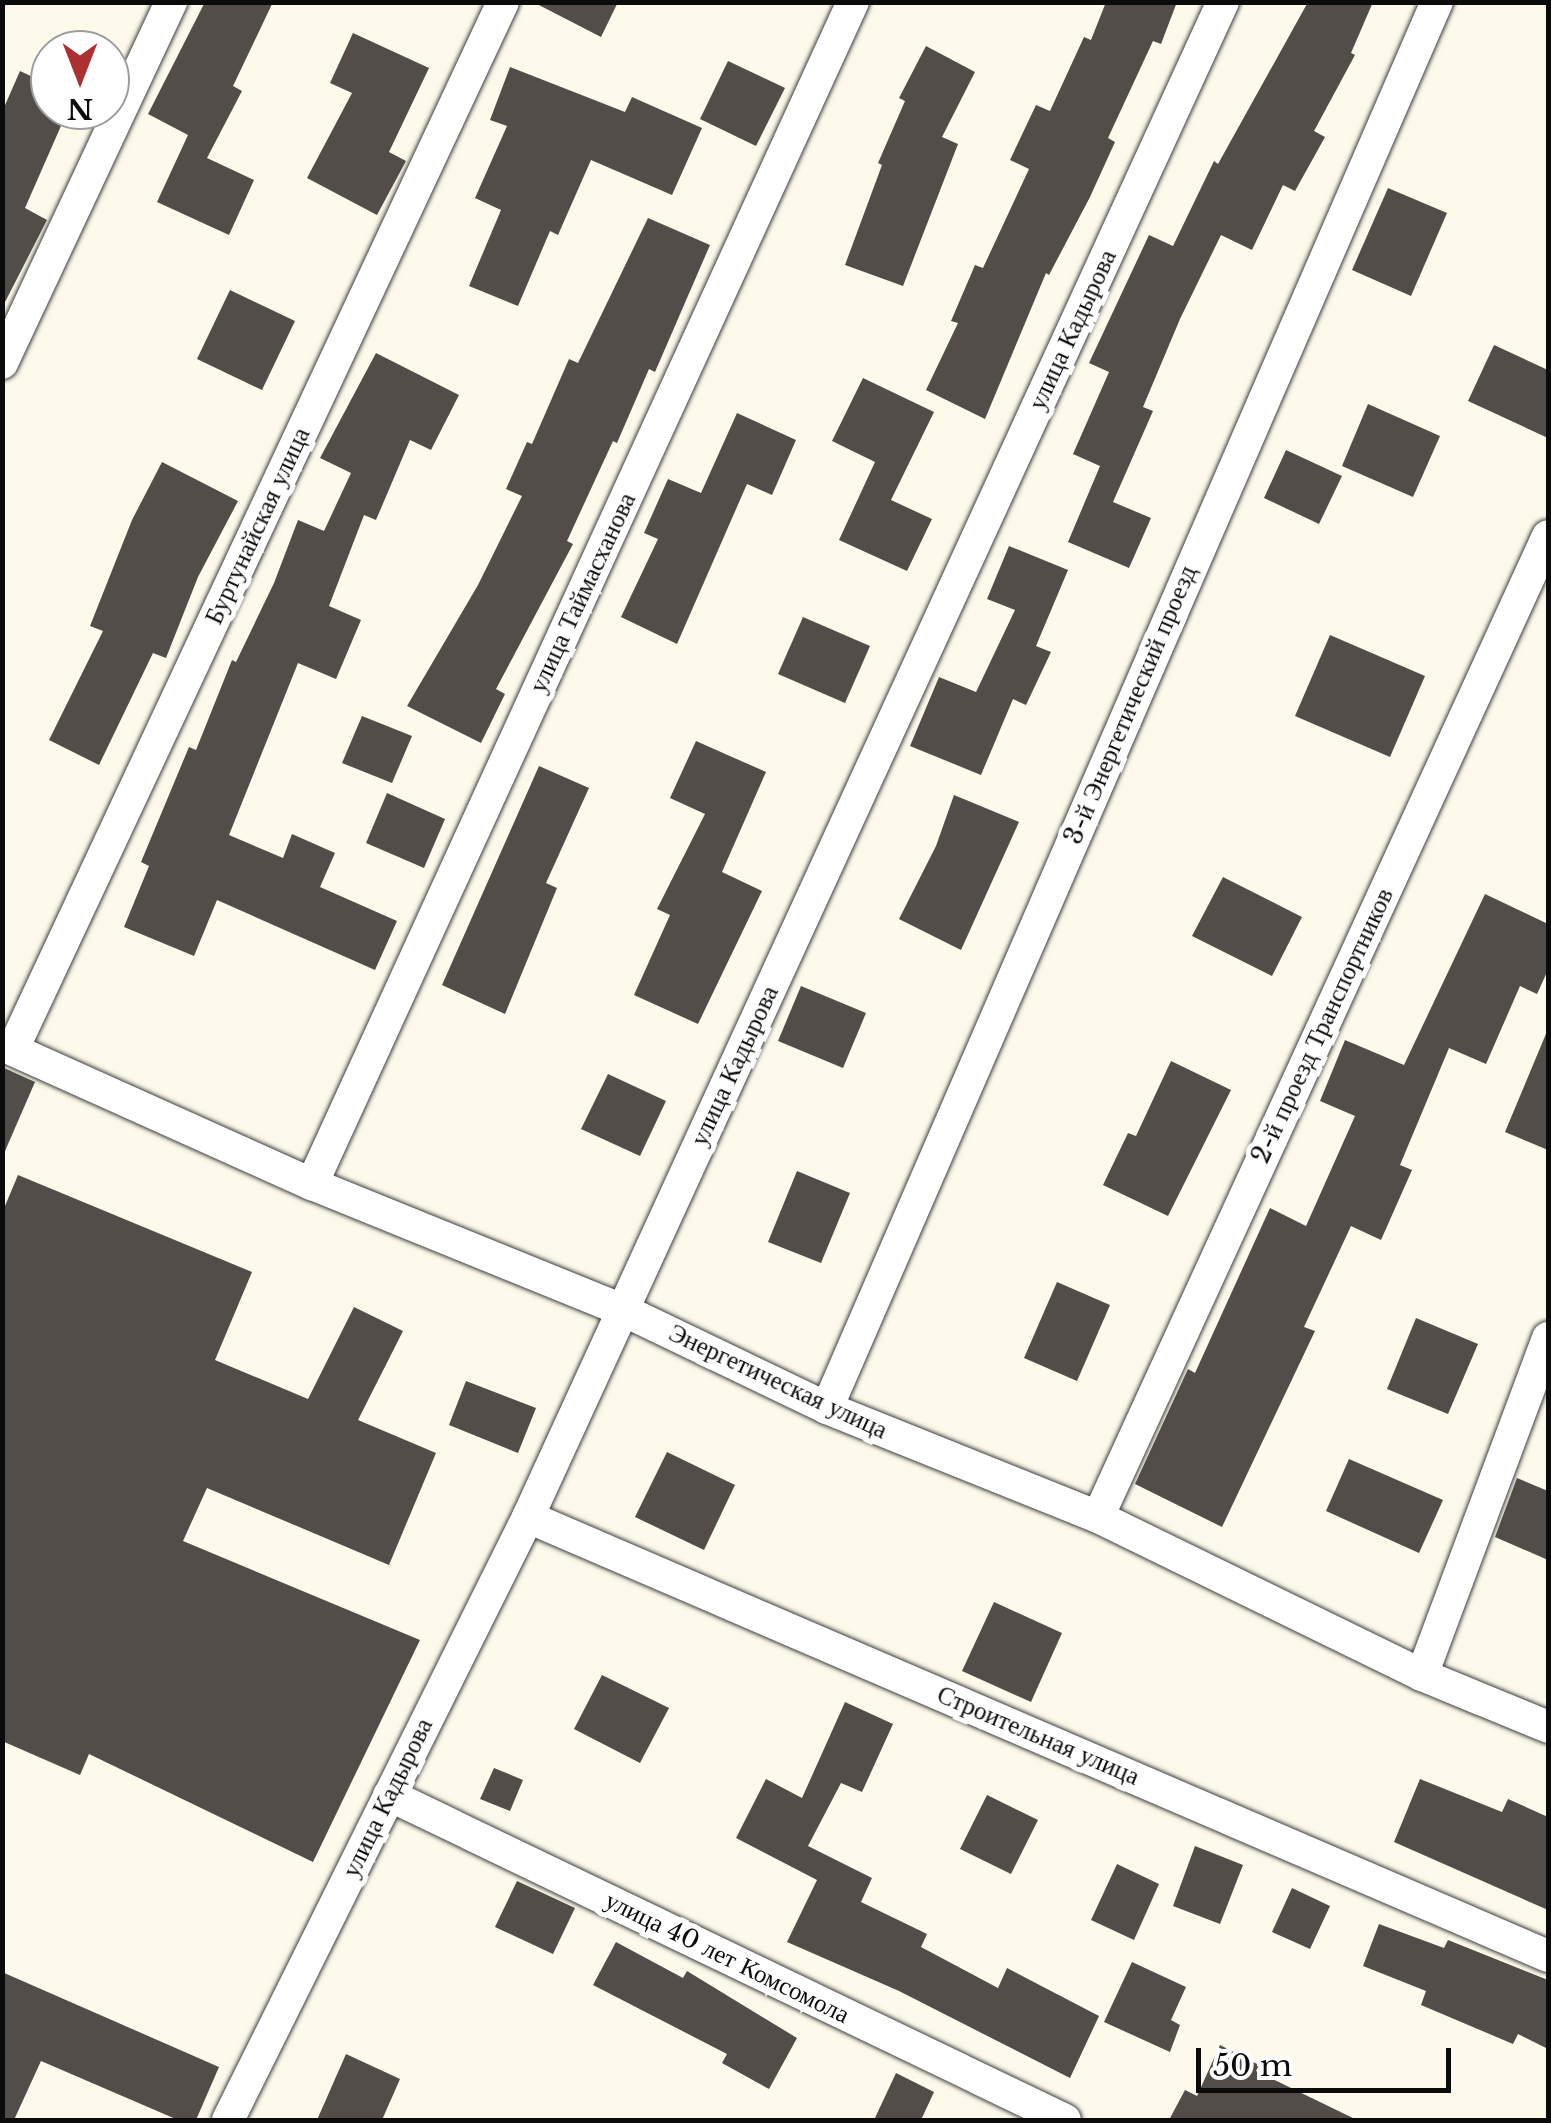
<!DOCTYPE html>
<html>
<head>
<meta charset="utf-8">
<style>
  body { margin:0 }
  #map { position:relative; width:1551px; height:2123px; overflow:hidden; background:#fdfaeb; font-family:"Libre Baskerville",serif }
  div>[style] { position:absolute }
  .building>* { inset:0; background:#534d49 }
  .roads { filter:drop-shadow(0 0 2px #3e3e3e) drop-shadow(0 0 2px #3e3e3e) }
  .minor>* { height:32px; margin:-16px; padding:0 16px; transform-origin:16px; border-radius:16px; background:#fff }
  span { translate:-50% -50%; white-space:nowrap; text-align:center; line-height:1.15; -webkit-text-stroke:10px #fff; paint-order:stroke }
  .street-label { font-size:25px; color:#0b0b0b }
  .frame { position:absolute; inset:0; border:5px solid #0b0b0b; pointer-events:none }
  .north { position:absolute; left:30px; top:30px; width:100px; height:100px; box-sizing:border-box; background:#fff; border:2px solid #9d9d9d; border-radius:50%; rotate:180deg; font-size:28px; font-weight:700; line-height:40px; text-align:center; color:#0b0b0b }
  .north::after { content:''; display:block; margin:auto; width:35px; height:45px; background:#ad3133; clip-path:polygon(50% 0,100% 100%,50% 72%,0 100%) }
  .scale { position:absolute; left:1196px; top:2048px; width:255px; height:45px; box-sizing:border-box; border:5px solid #0b0b0b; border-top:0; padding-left:12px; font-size:30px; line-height:35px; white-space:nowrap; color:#0b0b0b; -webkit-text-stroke:8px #fff; paint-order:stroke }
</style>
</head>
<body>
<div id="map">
  <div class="building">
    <div style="clip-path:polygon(205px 2px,273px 2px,233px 86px,242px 91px,207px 158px,254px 180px,229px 235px,157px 202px,188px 135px,148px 114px)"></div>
    <div style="clip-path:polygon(533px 2px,618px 2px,601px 37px)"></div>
    <div style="clip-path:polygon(1106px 2px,1177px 2px,1161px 44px,1153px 41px,1108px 138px,1115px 142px,1090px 197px,1049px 275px,1046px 273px,985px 419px,926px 390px,958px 323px,951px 321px,975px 265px,983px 268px,1029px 169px,1010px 160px,1036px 105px,1050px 111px,1084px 37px,1091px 40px)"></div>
    <div style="clip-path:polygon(1308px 2px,1373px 2px,1351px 53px,1355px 55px,1314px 131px,1325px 137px,1295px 191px,1283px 185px,1252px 250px,1221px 235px,1180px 319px,1143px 407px,1153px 411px,1113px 502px,1151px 518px,1129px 568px,1068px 542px,1100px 466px,1073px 454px,1109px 372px,1089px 363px,1149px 235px,1173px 246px,1214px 161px,1218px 164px)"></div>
    <div style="clip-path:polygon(353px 33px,429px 68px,389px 152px,406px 161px,377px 215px,307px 178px,352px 93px,330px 83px)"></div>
    <div style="clip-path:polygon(926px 46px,975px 72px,942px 137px,958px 144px,903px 286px,845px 265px,882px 165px,878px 163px,905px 101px,899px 98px)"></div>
    <div style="clip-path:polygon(728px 61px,785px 88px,756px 146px,700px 119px)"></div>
    <div style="clip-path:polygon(510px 67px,625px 112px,632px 97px,702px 128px,672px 195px,591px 160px,558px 235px,550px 231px,518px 306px,469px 286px,501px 210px,475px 198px,507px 126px,490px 120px)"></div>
    <div style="clip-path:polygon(20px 71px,50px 85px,50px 110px,68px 110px,25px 208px,47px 220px,2px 308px,2px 112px)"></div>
    <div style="clip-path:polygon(1388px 188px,1447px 213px,1411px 296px,1352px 270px)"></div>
    <div style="clip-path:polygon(648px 218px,710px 245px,655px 372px,649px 369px,617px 443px,613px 441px,567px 541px,573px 544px,496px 689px,505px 694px,481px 743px,407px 706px,478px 585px,522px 496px,506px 489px,527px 442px,532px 444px,569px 359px,578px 363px)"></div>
    <div style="clip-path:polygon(230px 290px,295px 321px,262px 390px,197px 359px)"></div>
    <div style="clip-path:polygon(1494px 345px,1548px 370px,1548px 438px,1468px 401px)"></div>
    <div style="clip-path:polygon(376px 353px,459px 395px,431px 450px,410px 440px,376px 520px,364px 515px,329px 606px,361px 620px,336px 679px,298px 663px,229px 835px,283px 858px,292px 834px,335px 853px,320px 887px,397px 921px,375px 970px,217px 900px,194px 956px,124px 927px,149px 866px,141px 862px,189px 747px,196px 750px,232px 660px,236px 662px,274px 583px,298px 520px,324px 531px,351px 473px,320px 458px)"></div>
    <div style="clip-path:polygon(863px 378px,934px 412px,891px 500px,932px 519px,907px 571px,839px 540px,875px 462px,832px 441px)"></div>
    <div style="clip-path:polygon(1368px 404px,1440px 436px,1413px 497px,1342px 466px)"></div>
    <div style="clip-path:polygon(737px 413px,796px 440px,772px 495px,747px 484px,677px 644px,621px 617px,658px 539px,644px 533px,668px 479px,701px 493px)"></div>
    <div style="clip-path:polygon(1286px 450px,1342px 476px,1319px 524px,1264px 498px)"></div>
    <div style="clip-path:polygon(162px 462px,238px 501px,198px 577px,166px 658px,153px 653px,99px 765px,49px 740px,103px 631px,90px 626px,132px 520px)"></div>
    <div style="clip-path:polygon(1009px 546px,1068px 570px,1036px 646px,1051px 652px,1026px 705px,1013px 699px,981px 775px,910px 746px,939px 677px,976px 692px,1015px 610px,987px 599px)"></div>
    <div style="clip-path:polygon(803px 617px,870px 646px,845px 703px,778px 674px)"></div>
    <div style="clip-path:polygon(1330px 635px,1425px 676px,1390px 757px,1295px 716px)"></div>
    <div style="clip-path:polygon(362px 716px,412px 736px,392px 783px,342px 763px)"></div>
    <div style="clip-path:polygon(696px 741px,766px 772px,722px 872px,762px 891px,698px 1024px,634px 995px,670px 915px,657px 909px,705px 814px,670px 798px)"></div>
    <div style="clip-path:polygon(539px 766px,589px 788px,546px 883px,557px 888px,505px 1014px,442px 985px)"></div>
    <div style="clip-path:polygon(387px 793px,445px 819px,424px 868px,366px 843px)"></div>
    <div style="clip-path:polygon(954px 795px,1019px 822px,961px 950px,899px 919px,936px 846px)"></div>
    <div style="clip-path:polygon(1223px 877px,1302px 917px,1272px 976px,1192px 936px)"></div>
    <div style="clip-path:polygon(1485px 894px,1548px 924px,1548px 970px,1537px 994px,1520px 986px,1486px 1064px,1449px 1048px,1400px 1165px,1412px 1170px,1381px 1240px,1351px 1226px,1304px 1327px,1315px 1331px,1222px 1527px,1135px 1484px,1188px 1369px,1195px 1373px,1270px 1208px,1306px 1226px,1355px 1116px,1320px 1101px,1345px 1040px,1404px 1065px)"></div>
    <div style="clip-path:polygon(801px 986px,866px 1013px,843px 1068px,778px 1041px)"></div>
    <div style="clip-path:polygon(1548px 1029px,1548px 1150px,1505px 1132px)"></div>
    <div style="clip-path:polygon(1171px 1061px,1231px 1090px,1168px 1216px,1103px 1185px,1128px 1133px,1136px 1136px)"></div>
    <div style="clip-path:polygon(2px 1067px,35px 1082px,2px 1158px)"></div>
    <div style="clip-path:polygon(608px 1074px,666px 1101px,640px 1156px,581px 1129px)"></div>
    <div style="clip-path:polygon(797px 1171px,850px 1193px,821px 1263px,768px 1242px)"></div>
    <div style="clip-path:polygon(18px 1175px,252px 1272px,215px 1360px,308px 1399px,354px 1307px,403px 1331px,358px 1420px,436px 1453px,389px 1565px,207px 1488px,183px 1541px,420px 1640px,313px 1862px,89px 1754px,80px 1775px,2px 1741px,2px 1213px)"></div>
    <div style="clip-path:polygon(1057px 1282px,1110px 1305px,1077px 1381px,1024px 1358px)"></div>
    <div style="clip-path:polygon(1416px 1318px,1478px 1344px,1448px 1414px,1387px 1389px)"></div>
    <div style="clip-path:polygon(466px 1381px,536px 1408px,518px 1453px,449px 1425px)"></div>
    <div style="clip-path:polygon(667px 1452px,735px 1485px,704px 1550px,635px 1517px)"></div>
    <div style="clip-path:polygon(1349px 1459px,1443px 1500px,1419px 1553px,1326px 1511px)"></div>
    <div style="clip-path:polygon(1517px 1478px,1548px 1491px,1548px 1560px,1495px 1537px)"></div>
    <div style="clip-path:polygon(994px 1602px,1062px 1633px,1031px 1702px,962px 1671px)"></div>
    <div style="clip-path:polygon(602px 1675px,669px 1708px,640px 1763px,574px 1729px)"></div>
    <div style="clip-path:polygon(845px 1702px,893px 1724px,862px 1792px,841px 1783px,808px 1846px,872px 1878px,861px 1902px,927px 1934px,921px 1947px,998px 1988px,1007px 1968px,1099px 2016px,1070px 2078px,899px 1991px,787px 1942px,817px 1880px,736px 1838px,766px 1779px,802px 1798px)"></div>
    <div style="clip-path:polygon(494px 1768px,523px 1780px,510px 1811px,480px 1799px)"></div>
    <div style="clip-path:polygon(1420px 1779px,1502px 1812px,1508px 1799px,1548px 1817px,1548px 1910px,1394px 1842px)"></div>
    <div style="clip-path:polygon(987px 1795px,1038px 1820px,1011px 1874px,960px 1849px)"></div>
    <div style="clip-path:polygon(1195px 1846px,1243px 1865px,1220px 1924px,1173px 1906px)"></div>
    <div style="clip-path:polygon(1117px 1864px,1159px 1884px,1134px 1940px,1091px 1920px)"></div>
    <div style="clip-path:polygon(517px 1881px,575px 1908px,553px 1954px,495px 1927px)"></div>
    <div style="clip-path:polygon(1292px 1888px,1330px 1906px,1310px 1949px,1272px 1932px)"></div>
    <div style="clip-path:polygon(1379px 1924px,1444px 1948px,1448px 1940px,1548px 1980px,1548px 2049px,1518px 2034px,1513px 2044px,1421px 2005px,1426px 1991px,1363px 1966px)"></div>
    <div style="clip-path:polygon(616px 1942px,683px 1978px,687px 1971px,797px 2038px,769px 2089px,722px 2063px,727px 2054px,593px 1985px)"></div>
    <div style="clip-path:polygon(1132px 1962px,1186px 1987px,1171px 2020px,1180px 2025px,1170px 2052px,1104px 2022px)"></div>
    <div style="clip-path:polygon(2px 1972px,219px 2067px,196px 2120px,178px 2120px,41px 2061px,14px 2120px,2px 2120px)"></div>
    <div style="clip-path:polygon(1220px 2045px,1259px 2065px,1256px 2071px,1357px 2120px,1169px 2120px,1185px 2090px,1197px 2096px)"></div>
    <div style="clip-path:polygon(346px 2054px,400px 2079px,382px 2120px,317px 2120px)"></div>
    <div style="clip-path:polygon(896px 2073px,934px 2092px,921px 2120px,874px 2120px)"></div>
  </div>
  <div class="roads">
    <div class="minor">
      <div style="left:2px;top:363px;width:399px;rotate:-64.9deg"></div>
      <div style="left:2px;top:1045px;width:340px;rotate:24.2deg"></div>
      <div style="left:312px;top:1184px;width:336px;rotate:22.1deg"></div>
      <div style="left:623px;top:1310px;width:226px;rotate:25.7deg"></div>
      <div style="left:827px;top:1408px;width:292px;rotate:21.9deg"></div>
      <div style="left:1098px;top:1517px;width:360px;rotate:26deg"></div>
      <div style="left:1422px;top:1675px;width:136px;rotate:22.4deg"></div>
      <div style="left:13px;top:1049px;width:1156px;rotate:-64.92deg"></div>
      <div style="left:312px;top:1184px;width:1300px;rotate:-65.41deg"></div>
      <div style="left:827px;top:1408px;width:1533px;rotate:-66.55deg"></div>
      <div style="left:528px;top:1517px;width:1110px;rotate:23.29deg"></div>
      <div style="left:1098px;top:1517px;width:1079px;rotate:-65.36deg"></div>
      <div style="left:1422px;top:1675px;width:360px;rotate:-69.5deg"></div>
      <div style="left:389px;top:1795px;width:750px;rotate:25.68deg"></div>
      <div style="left:228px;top:2120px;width:674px;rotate:-63.55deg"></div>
      <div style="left:528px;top:1517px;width:1667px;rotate:-65.36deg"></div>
    </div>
  </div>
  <div class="street-label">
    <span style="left:1073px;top:330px;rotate:-65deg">улица Кадырова</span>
    <span style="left:258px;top:526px;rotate:-65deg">Буртунайская улица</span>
    <span style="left:583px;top:593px;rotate:-65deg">улица Таймасханова</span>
    <span style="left:1131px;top:705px;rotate:-67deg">3-й Энергетический проезд</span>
    <span style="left:1323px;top:1026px;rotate:-65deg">2-й проезд Транспортников</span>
    <span style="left:735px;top:1066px;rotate:-65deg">улица Кадырова</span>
    <span style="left:778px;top:1382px;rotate:25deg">Энергетическая улица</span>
    <span style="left:1038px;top:1736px;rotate:23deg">Строительная улица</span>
    <span style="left:388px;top:1798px;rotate:-64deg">улица Кадырова</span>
    <span style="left:727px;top:1958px;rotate:26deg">улица 40 лет Комсомола</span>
  </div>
  <div class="frame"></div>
  <div class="north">N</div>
  <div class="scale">50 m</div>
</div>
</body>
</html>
